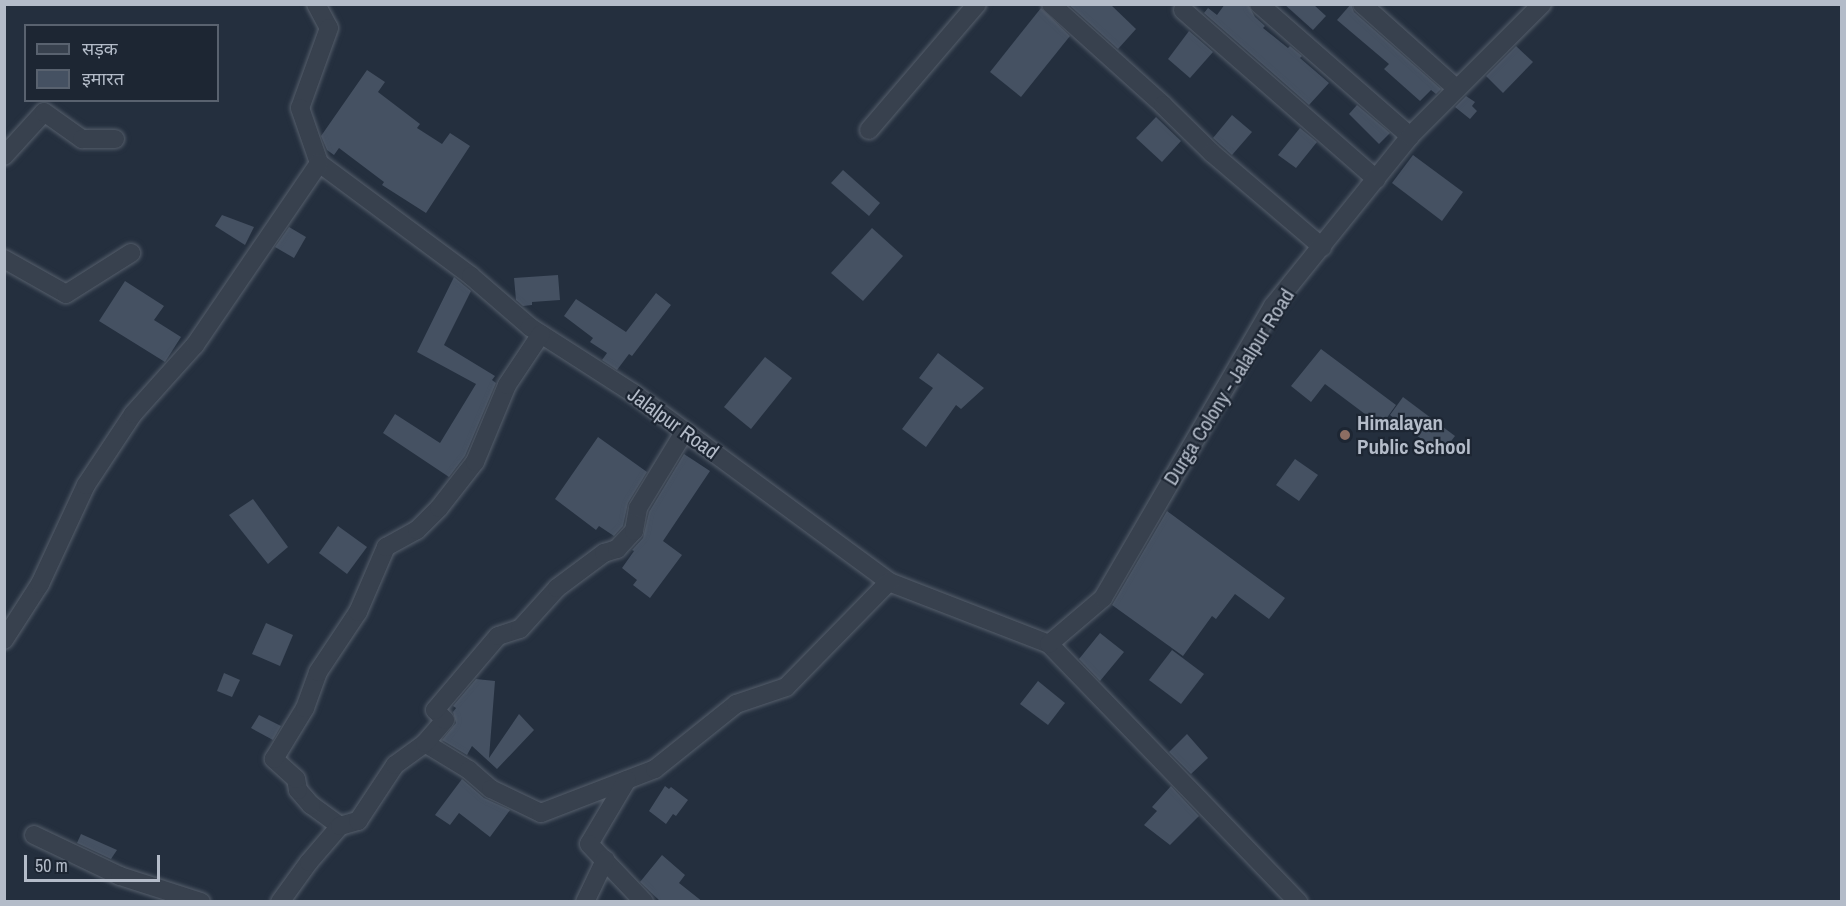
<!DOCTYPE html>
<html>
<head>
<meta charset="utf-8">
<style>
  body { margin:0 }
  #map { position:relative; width:1846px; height:906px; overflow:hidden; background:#242f3e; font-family:"Archivo Narrow","Noto Sans Devanagari",sans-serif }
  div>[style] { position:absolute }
  .building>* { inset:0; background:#455162 }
  .roads { filter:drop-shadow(0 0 2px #565f6c) drop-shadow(0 0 2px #565f6c) }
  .minor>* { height:18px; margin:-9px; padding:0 9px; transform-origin:9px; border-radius:9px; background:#38414e }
  .dots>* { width:16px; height:16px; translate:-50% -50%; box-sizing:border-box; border:3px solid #1d2633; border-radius:50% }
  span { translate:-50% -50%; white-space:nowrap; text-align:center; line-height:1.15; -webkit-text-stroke:4.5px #1d2633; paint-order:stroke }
  .street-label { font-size:21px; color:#b4bcc9 }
  .poi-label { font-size:21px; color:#b4bcc9; font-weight:700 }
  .left { translate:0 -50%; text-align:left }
  .frame { position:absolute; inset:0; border:6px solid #b4bcc9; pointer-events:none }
  .legend { position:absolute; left:24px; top:24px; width:195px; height:78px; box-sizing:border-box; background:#1d2633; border:2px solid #59626f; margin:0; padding:8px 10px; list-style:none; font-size:18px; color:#b4bcc9 }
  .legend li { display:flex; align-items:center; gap:12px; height:30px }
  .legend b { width:30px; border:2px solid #59626f }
  .scale { position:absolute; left:24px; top:855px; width:136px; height:27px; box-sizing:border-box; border:3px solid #b4bcc9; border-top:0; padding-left:8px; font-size:18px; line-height:21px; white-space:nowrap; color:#b4bcc9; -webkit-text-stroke:4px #1d2633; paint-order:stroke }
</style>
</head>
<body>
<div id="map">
  <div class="building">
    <div style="clip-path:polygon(1068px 4px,1110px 4px,1136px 29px,1118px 49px)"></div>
    <div style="clip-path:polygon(1225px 4px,1248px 4px,1255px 17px,1265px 26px,1263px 28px,1288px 48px,1290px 46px,1302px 56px,1300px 58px,1329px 83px,1309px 105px,1204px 13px,1208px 8px,1217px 15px)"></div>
    <div style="clip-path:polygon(1284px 4px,1313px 4px,1326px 16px,1313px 30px)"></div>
    <div style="clip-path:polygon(1351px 4px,1354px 12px,1441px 89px,1436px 94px,1431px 90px,1420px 101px,1384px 69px,1389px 64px,1337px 20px)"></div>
    <div style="clip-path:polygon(1041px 8px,1070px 36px,1021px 97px,990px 72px)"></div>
    <div style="clip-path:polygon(1189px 31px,1213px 52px,1190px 78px,1168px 59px)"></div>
    <div style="clip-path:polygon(1516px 46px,1533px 62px,1503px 93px,1486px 76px)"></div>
    <div style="clip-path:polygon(367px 70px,385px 82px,378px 92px,420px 124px,417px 128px,442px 144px,450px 133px,470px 146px,426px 213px,382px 185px,384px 182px,339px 148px,334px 155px,327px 150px,321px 136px)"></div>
    <div style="clip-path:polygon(1466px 96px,1475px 102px,1472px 106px,1477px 111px,1470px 119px,1455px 107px)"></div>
    <div style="clip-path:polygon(1357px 105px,1390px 133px,1379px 144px,1349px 114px)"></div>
    <div style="clip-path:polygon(1232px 115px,1252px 132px,1232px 155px,1213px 138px)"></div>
    <div style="clip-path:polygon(1156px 117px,1181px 141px,1162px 162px,1136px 138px)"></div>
    <div style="clip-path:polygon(1300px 128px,1317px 142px,1296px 168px,1278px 155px)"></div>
    <div style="clip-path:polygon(1413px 155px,1463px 192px,1442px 221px,1392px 183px)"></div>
    <div style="clip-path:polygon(843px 170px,880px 203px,869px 216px,831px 183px)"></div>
    <div style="clip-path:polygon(222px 215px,254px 227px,245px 245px,215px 226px)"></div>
    <div style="clip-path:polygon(289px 227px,306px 237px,294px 258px,275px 247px)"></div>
    <div style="clip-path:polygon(872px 228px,903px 256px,863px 301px,831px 273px)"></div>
    <div style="clip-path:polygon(558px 275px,560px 300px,532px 302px,532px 305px,523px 306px,516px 300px,514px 278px)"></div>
    <div style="clip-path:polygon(454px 277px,471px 291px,444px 345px,495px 376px,492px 380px,496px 383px,465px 456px,449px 477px,383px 433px,395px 414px,440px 443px,476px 384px,417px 352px)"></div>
    <div style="clip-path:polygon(125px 281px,164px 306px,154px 320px,181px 337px,165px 362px,99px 321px)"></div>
    <div style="clip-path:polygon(656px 293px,671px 305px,632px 356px,629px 354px,617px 370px,602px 360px,607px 353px,590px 342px,593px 338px,564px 316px,576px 299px,626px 332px)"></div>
    <div style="clip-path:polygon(1321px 349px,1396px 405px,1381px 426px,1325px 384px,1311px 402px,1291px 386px)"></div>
    <div style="clip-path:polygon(938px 353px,984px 388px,961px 409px,956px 405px,926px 447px,902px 429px,933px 388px,919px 378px)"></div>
    <div style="clip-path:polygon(765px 357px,792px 378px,751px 429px,724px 407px)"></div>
    <div style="clip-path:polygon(1403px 397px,1455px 436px,1441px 454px,1390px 415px)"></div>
    <div style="clip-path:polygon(598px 437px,647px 472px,628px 503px,623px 526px,614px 536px,599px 526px,596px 530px,555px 499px)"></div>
    <div style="clip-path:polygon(684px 454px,710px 471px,663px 541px,682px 555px,650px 598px,633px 585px,637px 580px,622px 568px,634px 551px,632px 550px,643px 538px,649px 512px)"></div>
    <div style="clip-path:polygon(1295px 459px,1318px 475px,1299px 501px,1276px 485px)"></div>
    <div style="clip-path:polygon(253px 499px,288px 547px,268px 564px,229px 515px)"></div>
    <div style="clip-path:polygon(1167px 511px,1285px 598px,1269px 619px,1235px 594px,1216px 619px,1212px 616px,1183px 656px,1112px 605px)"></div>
    <div style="clip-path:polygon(338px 526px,367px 547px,347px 574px,319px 553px)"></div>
    <div style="clip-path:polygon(266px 623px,293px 635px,280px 666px,252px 654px)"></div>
    <div style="clip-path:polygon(1100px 633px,1124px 652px,1100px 681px,1079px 659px)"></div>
    <div style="clip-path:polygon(1172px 650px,1204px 674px,1181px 704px,1149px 680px)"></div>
    <div style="clip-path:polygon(224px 673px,240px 680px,232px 697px,217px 691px)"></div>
    <div style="clip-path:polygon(476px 679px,495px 681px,489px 758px,519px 714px,534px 730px,497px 769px,472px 746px,467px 755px,442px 740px,456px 723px,453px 712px,456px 708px,453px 706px)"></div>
    <div style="clip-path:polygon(1038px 681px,1065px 703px,1048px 725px,1020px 704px)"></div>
    <div style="clip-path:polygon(259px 715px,281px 726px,273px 740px,251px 728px)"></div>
    <div style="clip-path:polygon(1187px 734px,1208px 758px,1191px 774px,1169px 752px)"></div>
    <div style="clip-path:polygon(462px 779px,484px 798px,510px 810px,490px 837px,459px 813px,450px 825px,435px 815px)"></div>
    <div style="clip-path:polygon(665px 786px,669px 789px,671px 787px,688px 800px,676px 816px,673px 814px,666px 824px,649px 811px)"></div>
    <div style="clip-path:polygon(1171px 786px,1199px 816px,1170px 845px,1144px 825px,1157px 811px,1152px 807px)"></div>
    <div style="clip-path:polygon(81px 834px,117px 850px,111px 859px,77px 843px)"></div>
    <div style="clip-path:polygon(662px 855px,685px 875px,679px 883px,703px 902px,661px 902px,640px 882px)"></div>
  </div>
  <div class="roads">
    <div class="minor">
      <div style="left:316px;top:4px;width:27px;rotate:62deg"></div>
      <div style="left:329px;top:28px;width:85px;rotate:109.9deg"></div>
      <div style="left:300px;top:108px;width:58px;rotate:70.9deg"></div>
      <div style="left:1051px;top:4px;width:151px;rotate:42deg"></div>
      <div style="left:1163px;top:105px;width:69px;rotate:44.4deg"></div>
      <div style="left:1212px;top:153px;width:145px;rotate:40.5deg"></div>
      <div style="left:1259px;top:4px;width:201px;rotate:41.2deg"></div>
      <div style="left:1362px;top:4px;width:127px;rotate:41.8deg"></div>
      <div style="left:1183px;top:10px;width:257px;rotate:41.2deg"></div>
      <div style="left:869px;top:130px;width:166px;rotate:-49.4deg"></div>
      <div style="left:4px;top:156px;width:59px;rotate:-47.7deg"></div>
      <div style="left:44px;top:112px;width:47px;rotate:35.4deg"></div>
      <div style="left:82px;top:139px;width:33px"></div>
      <div style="left:319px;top:163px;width:189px;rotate:36.6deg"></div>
      <div style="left:471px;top:276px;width:78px;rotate:40.8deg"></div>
      <div style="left:530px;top:327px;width:122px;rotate:32.7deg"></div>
      <div style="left:633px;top:393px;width:318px;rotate:36.4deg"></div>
      <div style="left:889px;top:582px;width:172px;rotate:21.2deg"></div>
      <div style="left:1049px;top:644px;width:359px;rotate:46deg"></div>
      <div style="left:4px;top:259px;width:71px;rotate:29.4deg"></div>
      <div style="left:66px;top:294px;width:77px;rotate:-32.2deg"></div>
      <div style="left:4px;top:640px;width:67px;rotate:-57.3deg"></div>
      <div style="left:40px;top:584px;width:109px;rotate:-65.1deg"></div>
      <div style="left:86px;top:485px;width:85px;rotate:-56.5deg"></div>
      <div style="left:133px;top:414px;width:93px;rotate:-48.1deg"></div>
      <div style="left:195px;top:345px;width:220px;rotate:-55.7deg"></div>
      <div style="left:1049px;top:644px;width:71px;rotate:-40.4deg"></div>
      <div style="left:1103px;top:598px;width:338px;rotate:-59.8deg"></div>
      <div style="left:1273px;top:306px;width:218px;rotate:-51.1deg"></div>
      <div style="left:1410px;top:136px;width:187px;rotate:-45deg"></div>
      <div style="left:425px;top:743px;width:52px;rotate:31.5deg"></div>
      <div style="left:469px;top:770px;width:29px;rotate:41deg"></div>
      <div style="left:491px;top:789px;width:55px;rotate:25.6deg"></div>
      <div style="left:541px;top:813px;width:122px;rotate:-21.1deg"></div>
      <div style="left:655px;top:769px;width:104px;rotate:-38.7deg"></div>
      <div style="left:736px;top:704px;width:53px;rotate:-18.8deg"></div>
      <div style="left:786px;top:687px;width:147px;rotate:-45.6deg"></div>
      <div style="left:627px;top:780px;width:74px;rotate:120.7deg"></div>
      <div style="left:589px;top:844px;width:80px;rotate:46.5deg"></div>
      <div style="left:340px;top:826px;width:36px;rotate:-144deg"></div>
      <div style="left:311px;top:805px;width:20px;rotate:-131deg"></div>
      <div style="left:298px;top:790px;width:11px;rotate:-100deg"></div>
      <div style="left:296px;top:779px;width:30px;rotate:-138deg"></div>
      <div style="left:274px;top:759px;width:60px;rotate:-58.7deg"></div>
      <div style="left:305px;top:708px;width:38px;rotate:-70deg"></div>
      <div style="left:318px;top:672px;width:72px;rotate:-56.3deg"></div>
      <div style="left:358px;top:612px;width:71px;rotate:-66.7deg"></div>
      <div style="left:386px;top:547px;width:35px;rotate:-29deg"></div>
      <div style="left:417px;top:530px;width:31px;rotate:-45deg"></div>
      <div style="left:439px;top:508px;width:58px;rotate:-52deg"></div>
      <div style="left:475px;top:462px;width:83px;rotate:-67.4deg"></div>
      <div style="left:507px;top:385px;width:61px;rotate:-56.3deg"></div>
      <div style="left:34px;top:835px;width:95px;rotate:25.5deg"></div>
      <div style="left:120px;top:876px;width:85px;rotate:17.8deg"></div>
      <div style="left:280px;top:902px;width:49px;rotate:-54.1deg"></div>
      <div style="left:309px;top:862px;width:48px;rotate:-49.3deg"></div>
      <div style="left:340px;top:826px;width:19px;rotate:-16deg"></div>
      <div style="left:358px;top:821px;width:67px;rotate:-56.5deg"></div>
      <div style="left:395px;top:765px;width:37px;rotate:-36deg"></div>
      <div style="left:425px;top:743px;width:30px;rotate:-49deg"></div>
      <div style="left:445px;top:720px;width:14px;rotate:-135deg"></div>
      <div style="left:435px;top:710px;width:97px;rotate:-49.6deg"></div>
      <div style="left:498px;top:636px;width:23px;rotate:-18deg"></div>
      <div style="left:520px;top:629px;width:55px;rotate:-47.9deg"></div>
      <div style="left:557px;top:588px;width:59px;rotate:-36.7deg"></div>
      <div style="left:604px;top:553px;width:14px;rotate:-17deg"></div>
      <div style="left:617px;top:549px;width:25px;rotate:-47deg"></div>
      <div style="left:634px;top:531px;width:23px;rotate:-80deg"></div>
      <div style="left:638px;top:508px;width:81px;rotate:-58.7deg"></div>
      <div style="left:585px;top:902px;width:47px;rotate:-64.5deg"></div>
    </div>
  </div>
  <div class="dots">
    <div style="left:1345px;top:435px;background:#8d6e63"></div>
  </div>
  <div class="street-label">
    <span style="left:1229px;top:387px;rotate:-58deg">Durga Colony - Jalalpur Road</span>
    <span style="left:673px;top:423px;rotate:36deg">Jalalpur Road</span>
  </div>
  <div class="poi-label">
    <span class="left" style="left:1357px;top:435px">Himalayan<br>Public School</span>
  </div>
  <div class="frame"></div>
  <ul class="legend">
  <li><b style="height:8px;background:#38414e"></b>सड़क</li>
  <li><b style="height:16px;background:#455162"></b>इमारत</li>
  </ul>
  <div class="scale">50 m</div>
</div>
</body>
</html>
